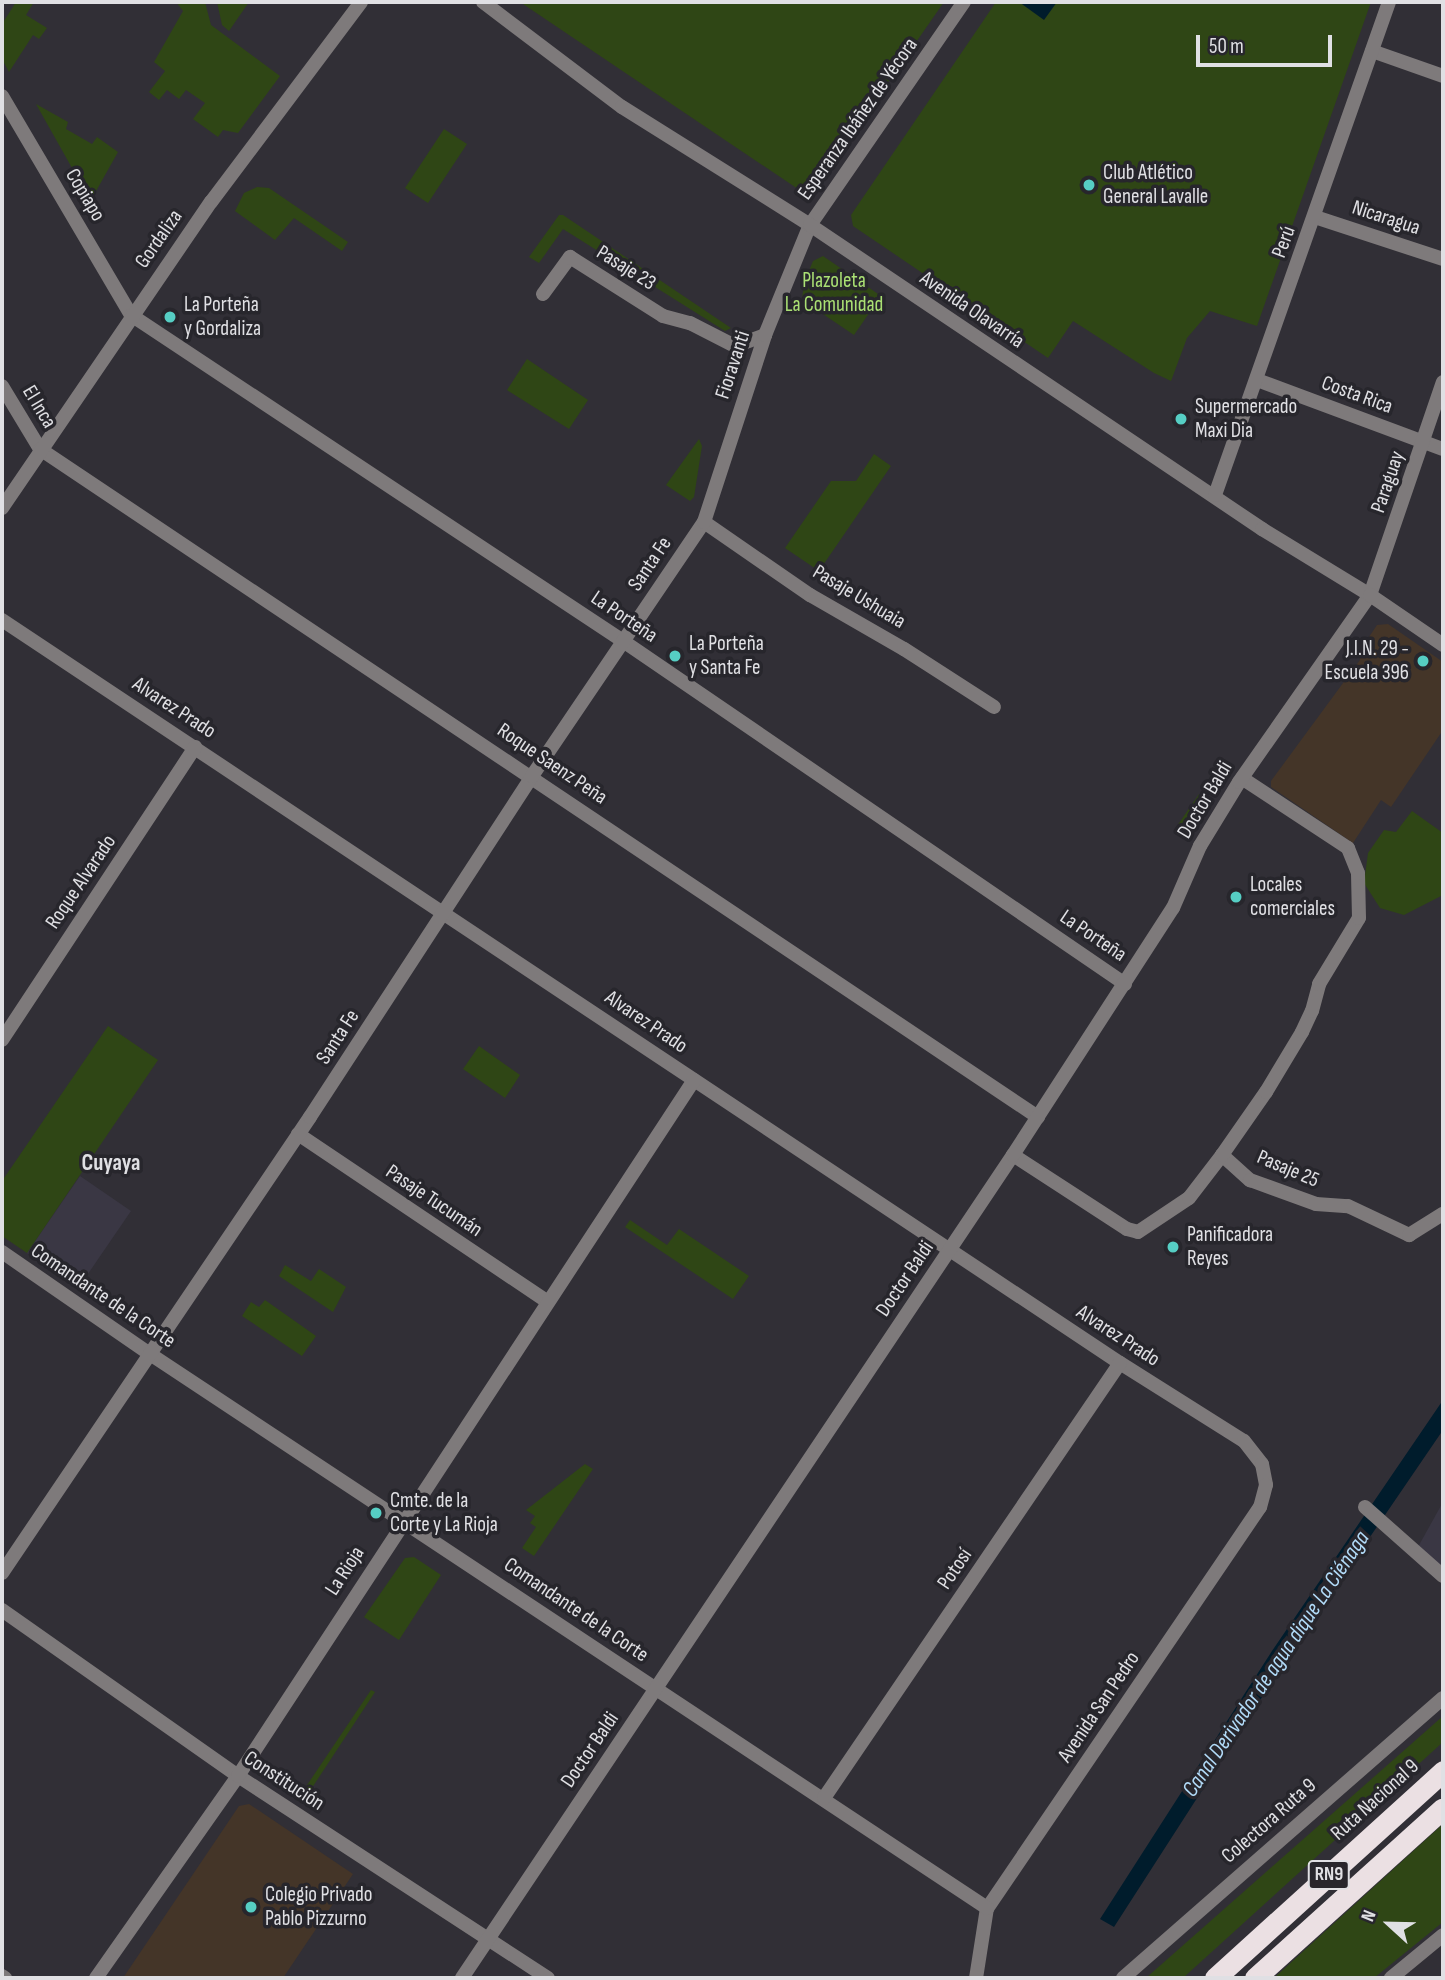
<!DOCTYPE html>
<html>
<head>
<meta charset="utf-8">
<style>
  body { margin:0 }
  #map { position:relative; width:1445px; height:1980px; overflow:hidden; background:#312f36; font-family:"Sofia Sans Condensed",sans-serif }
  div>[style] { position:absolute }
  .built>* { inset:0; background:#3a3744 }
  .education>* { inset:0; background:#443528 }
  .green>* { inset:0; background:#2f4615 }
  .water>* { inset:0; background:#001c2c }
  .minor>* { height:14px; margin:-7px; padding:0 7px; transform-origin:7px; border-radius:7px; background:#7e7a7b }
  .tertiary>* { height:14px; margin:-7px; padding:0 7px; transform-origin:7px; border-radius:7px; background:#7e7a7b }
  .motorway>* { height:21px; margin:-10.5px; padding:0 10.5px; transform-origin:10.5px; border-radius:10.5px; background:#ebe0e3 }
  .dots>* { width:19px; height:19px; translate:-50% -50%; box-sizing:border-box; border:4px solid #27262c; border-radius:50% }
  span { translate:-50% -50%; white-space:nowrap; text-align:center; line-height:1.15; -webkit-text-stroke:7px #27262c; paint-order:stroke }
  .shield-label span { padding:2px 5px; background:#27262c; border:2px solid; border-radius:5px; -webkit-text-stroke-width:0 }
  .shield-label { font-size:19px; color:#e0e0e4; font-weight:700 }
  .street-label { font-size:21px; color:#e0e0e4 }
  .poi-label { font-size:21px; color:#e0e0e4 }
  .left { translate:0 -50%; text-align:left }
  .right { translate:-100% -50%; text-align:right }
  .park-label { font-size:21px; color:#aae074 }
  .neighbourhood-label { font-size:23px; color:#e0e0e4; font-weight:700 }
  .water-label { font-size:23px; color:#b1daf7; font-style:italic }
  .frame { position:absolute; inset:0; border:4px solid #e0e0e4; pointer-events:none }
  .north { position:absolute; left:1354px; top:1889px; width:70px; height:70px; -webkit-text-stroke:5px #27262c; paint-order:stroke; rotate:292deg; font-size:19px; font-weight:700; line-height:28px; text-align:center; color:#e0e0e4 }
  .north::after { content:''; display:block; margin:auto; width:24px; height:32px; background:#e0e0e4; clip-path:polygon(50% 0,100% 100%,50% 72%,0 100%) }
  .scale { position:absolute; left:1196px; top:35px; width:136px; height:32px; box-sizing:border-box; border:4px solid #e0e0e4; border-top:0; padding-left:9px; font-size:21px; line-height:24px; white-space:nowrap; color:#e0e0e4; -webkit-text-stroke:5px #27262c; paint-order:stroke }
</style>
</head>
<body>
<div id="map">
  <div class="built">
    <div style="clip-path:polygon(80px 1176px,131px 1211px,79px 1287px,27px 1253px)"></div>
    <div style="clip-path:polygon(1443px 1502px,1443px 1571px,1418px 1547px)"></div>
  </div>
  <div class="education">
    <div style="clip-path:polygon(1388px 624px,1443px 662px,1443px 730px,1391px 807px,1381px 800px,1353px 843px,1271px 787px,1271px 781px,1360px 660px,1359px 652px,1377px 625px)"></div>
    <div style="clip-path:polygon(249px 1804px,353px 1874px,283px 1978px,123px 1978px,239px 1806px)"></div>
  </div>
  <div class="green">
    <div style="clip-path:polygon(16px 2px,34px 2px,26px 15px,47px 28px,39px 39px,33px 35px,9px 72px,2px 59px,2px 24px)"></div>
    <div style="clip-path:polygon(176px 2px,205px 2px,211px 25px,280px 76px,238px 133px,223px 130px,218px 137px,193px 119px,205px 103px,186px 90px,179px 99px,167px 90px,159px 100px,149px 92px,165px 71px,154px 62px,183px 11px)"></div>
    <div style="clip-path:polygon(217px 2px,249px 2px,229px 31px,222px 25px)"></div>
    <div style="clip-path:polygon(520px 2px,944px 2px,813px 190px,798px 189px)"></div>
    <div style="clip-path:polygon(996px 2px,1371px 2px,1257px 326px,1210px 311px,1187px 338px,1171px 381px,1154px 373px,1073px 321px,1048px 358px,853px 226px,851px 215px)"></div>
    <div style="clip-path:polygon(36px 104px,68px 122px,66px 129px,92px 144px,97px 137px,118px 152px,86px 209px,68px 175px,72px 168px)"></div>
    <div style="clip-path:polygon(444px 129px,467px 144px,428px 203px,405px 188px)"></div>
    <div style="clip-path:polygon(257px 187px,269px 188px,348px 242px,342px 251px,294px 218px,275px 240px,235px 211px,244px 193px)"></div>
    <div style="clip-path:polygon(559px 215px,563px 215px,731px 328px,725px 331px,563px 229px,539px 263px,529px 257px)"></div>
    <div style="clip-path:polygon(823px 256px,881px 296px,854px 335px,802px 300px,804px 283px,813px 261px)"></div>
    <div style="clip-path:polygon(527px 359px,588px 400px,569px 429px,507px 390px)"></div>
    <div style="clip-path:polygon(699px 439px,702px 446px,694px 497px,690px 501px,666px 485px)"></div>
    <div style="clip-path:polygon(874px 454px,891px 466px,819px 571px,785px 548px,831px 481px,856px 481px)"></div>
    <div style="clip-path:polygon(1199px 794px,1202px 806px,1191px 835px,1177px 826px)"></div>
    <div style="clip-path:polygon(1412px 811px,1443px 833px,1443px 895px,1404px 915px,1380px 908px,1364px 883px,1368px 853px,1384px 830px,1396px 832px)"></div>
    <div style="clip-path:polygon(108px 1026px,158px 1060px,27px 1253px,2px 1236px,2px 1181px)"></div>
    <div style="clip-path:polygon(479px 1046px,520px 1075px,505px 1098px,463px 1069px)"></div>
    <div style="clip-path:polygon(630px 1220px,667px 1245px,679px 1229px,749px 1276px,733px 1299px,625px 1227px)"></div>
    <div style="clip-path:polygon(285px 1265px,311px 1281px,319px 1269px,346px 1287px,333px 1312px,279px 1276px)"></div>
    <div style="clip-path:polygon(265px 1300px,316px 1336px,302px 1356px,242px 1316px,251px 1302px,259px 1307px)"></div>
    <div style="clip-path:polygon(585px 1464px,593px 1469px,534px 1556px,522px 1548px,536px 1527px,530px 1523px,535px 1516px,526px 1510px)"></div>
    <div style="clip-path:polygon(414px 1557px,441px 1575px,399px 1640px,364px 1617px,405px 1558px)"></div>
    <div style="clip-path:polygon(371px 1690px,375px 1692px,302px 1803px,297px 1800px)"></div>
    <div style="clip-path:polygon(1443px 1716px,1443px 1742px,1183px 1978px,1146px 1978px)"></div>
    <div style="clip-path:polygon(1443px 1824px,1443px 1922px,1374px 1978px,1274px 1978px)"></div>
  </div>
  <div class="water">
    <div style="clip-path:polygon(1019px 2px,1057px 2px,1044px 20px)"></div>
    <div style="clip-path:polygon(1443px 1400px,1443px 1430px,1286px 1660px,1114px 1927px,1100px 1919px,1272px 1651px)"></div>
  </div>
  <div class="minor">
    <div style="left:2px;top:96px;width:254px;rotate:59.5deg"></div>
    <div style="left:131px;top:315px;width:590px;rotate:33.53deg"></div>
    <div style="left:623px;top:641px;width:608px;rotate:34.34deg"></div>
    <div style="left:1315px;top:217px;width:135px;rotate:18.2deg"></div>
    <div style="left:543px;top:294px;width:46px;rotate:-53.9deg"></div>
    <div style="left:570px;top:257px;width:110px;rotate:32.4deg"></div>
    <div style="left:663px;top:316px;width:28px;rotate:15deg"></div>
    <div style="left:690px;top:323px;width:51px;rotate:27.1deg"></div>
    <div style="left:735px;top:346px;width:32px;rotate:-20deg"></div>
    <div style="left:1257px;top:380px;width:198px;rotate:20.4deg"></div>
    <div style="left:2px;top:386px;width:74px;rotate:58.9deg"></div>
    <div style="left:40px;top:449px;width:1201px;rotate:33.8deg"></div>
    <div style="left:2px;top:508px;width:371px;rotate:-55.7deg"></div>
    <div style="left:211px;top:202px;width:250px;rotate:-53.1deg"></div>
    <div style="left:704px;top:522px;width:129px;rotate:34.6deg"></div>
    <div style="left:810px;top:595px;width:108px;rotate:29.9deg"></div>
    <div style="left:904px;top:649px;width:107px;rotate:32.8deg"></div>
    <div style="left:2px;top:620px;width:1342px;rotate:33.61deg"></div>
    <div style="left:1120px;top:1363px;width:146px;rotate:32.2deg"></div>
    <div style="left:1244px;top:1441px;width:29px;rotate:52deg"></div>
    <div style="left:1262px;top:1464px;width:21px;rotate:79deg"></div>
    <div style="left:1266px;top:1485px;width:23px;rotate:105deg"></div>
    <div style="left:1260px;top:1507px;width:485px;rotate:124.2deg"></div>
    <div style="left:987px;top:1908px;width:71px;rotate:98.9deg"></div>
    <div style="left:2px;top:1040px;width:351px;rotate:-56.6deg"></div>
    <div style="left:298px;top:1134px;width:301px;rotate:33.9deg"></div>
    <div style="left:1013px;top:1155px;width:136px;rotate:33deg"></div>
    <div style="left:1127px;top:1229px;width:11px;rotate:15deg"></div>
    <div style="left:1138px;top:1232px;width:61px;rotate:-33.7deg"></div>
    <div style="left:1189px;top:1198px;width:54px;rotate:-52.5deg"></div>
    <div style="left:1222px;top:1155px;width:38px;rotate:42deg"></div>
    <div style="left:1250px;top:1180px;width:70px;rotate:20deg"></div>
    <div style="left:1316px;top:1204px;width:32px;rotate:4deg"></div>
    <div style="left:1348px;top:1206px;width:68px;rotate:25.4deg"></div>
    <div style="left:1409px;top:1235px;width:40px;rotate:-32deg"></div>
    <div style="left:1222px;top:1155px;width:77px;rotate:-55.1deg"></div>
    <div style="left:1266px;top:1092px;width:70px;rotate:-59deg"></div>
    <div style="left:1302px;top:1032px;width:23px;rotate:-65deg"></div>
    <div style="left:1312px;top:1011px;width:28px;rotate:-75deg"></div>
    <div style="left:1319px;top:984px;width:77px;rotate:-58.8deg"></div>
    <div style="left:1359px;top:918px;width:45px;rotate:-91.3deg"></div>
    <div style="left:1358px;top:873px;width:27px;rotate:-112deg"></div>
    <div style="left:1348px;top:848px;width:127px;rotate:-146.6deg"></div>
    <div style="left:2px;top:1252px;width:180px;rotate:34.6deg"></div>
    <div style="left:150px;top:1354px;width:1004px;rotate:33.5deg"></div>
    <div style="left:1365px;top:1507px;width:104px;rotate:41.5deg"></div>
    <div style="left:2px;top:1573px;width:550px;rotate:-55.96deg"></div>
    <div style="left:310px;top:1117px;width:407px;rotate:-56.9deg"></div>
    <div style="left:532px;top:776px;width:307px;rotate:-55.9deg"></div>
    <div style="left:704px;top:522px;width:197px;rotate:-71.9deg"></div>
    <div style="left:765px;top:335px;width:119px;rotate:-67.8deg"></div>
    <div style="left:810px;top:225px;width:271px;rotate:-55.4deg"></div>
    <div style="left:2px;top:1610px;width:289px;rotate:35.1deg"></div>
    <div style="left:238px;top:1776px;width:370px;rotate:33.1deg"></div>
    <div style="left:824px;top:1798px;width:526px;rotate:-55.77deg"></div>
    <div style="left:2px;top:1976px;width:4px;rotate:34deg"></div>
    <div style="left:96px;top:1978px;width:247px;rotate:-54.9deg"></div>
    <div style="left:238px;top:1776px;width:832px;rotate:-56.77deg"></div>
    <div style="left:462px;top:1978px;width:990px;rotate:-56.2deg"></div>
    <div style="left:1013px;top:1155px;width:294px;rotate:-57.1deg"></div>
    <div style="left:1173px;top:908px;width:68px;rotate:-66.5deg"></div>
    <div style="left:1200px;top:846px;width:75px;rotate:-58.6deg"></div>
    <div style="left:1239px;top:782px;width:228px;rotate:-55deg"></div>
    <div style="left:1370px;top:595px;width:225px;rotate:-71.1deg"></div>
  </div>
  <div class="tertiary">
    <div style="left:483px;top:2px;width:174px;rotate:37.1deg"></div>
    <div style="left:622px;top:107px;width:222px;rotate:32.1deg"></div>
    <div style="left:810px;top:225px;width:545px;rotate:33.92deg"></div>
    <div style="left:1262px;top:529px;width:127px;rotate:31.4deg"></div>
    <div style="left:1370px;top:595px;width:88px;rotate:34.4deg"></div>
    <div style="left:1372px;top:51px;width:75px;rotate:19.4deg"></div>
    <div style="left:1215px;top:495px;width:523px;rotate:-70.56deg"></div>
    <div style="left:1123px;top:1978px;width:425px;rotate:-41.2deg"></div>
    <div style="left:1391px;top:1978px;width:67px;rotate:-39.6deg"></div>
  </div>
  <div class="motorway">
    <div style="left:1215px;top:1978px;width:308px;rotate:-42.2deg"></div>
    <div style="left:1255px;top:1978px;width:253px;rotate:-42.1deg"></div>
  </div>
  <div class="dots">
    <div style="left:1089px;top:185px;background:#56cec4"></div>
    <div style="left:170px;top:317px;background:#56cec4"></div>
    <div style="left:1181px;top:419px;background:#56cec4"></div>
    <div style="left:675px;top:656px;background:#56cec4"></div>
    <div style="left:1423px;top:661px;background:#56cec4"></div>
    <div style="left:1236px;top:897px;background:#56cec4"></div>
    <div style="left:1173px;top:1247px;background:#56cec4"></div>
    <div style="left:376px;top:1513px;background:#56cec4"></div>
    <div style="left:251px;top:1907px;background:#56cec4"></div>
  </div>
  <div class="shield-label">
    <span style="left:1329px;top:1875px">RN9</span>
  </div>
  <div class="street-label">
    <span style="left:858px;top:119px;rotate:-55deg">Esperanza Ibáñez de Yécora</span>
    <span style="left:85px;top:195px;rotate:59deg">Copiapo</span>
    <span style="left:1386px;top:218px;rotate:18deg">Nicaragua</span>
    <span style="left:159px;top:239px;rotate:-55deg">Gordaliza</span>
    <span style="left:1284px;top:242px;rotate:-70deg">Perú</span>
    <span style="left:626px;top:268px;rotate:32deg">Pasaje 23</span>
    <span style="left:972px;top:310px;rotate:34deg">Avenida Olavarría</span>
    <span style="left:733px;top:365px;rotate:-72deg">Fioravanti</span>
    <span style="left:1357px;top:395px;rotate:20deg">Costa Rica</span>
    <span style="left:39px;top:407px;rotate:59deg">El Inca</span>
    <span style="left:1388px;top:482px;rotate:-71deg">Paraguay</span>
    <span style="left:650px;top:564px;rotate:-56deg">Santa Fe</span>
    <span style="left:859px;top:597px;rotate:31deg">Pasaje Ushuaia</span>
    <span style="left:624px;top:617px;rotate:34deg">La Porteña</span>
    <span style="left:174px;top:708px;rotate:33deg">Alvarez Prado</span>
    <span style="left:552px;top:764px;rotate:34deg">Roque Saenz Peña</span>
    <span style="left:1205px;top:800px;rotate:-59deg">Doctor Baldi</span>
    <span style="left:81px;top:882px;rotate:-56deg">Roque Alvarado</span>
    <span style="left:1093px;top:936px;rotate:34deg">La Porteña</span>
    <span style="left:646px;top:1022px;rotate:34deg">Alvarez Prado</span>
    <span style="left:338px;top:1037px;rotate:-57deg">Santa Fe</span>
    <span style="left:1288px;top:1169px;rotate:23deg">Pasaje 25</span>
    <span style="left:434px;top:1201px;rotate:34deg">Pasaje Tucumán</span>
    <span style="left:905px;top:1279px;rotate:-56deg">Doctor Baldi</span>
    <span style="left:103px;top:1296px;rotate:34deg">Comandante de la Corte</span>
    <span style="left:1118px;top:1336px;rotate:33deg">Alvarez Prado</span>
    <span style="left:955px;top:1569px;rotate:-56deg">Potosí</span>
    <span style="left:345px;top:1571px;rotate:-57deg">La Rioja</span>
    <span style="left:576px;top:1610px;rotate:34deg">Comandante de la Corte</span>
    <span style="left:1099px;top:1707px;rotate:-56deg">Avenida San Pedro</span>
    <span style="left:590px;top:1750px;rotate:-56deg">Doctor Baldi</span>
    <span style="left:284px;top:1781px;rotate:33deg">Constitución</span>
    <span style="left:1375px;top:1800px;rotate:-42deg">Ruta Nacional 9</span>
    <span style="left:1269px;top:1821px;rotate:-41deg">Colectora Ruta 9</span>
  </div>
  <div class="poi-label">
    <span class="left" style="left:1103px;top:185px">Club Atlético<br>General Lavalle</span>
    <span class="left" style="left:184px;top:317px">La Porteña<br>y Gordaliza</span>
    <span class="left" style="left:1195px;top:419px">Supermercado<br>Maxi Dia</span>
    <span class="left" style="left:689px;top:656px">La Porteña<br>y Santa Fe</span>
    <span class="right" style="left:1409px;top:661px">J.I.N. 29 -<br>Escuela 396</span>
    <span class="left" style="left:1250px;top:897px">Locales<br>comerciales</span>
    <span class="left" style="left:1187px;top:1247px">Panificadora<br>Reyes</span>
    <span class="left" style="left:390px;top:1513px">Cmte. de la<br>Corte y La Rioja</span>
    <span class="left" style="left:265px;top:1907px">Colegio Privado<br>Pablo Pizzurno</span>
  </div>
  <div class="park-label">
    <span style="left:834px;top:293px">Plazoleta<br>La Comunidad</span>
  </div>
  <div class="neighbourhood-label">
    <span style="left:111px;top:1163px">Cuyaya</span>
  </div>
  <div class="water-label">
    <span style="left:1276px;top:1664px;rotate:-56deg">Canal Derivador de agua dique La Ciénaga</span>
  </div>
  <div class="frame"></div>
  <div class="north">N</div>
  <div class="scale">50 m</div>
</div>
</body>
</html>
